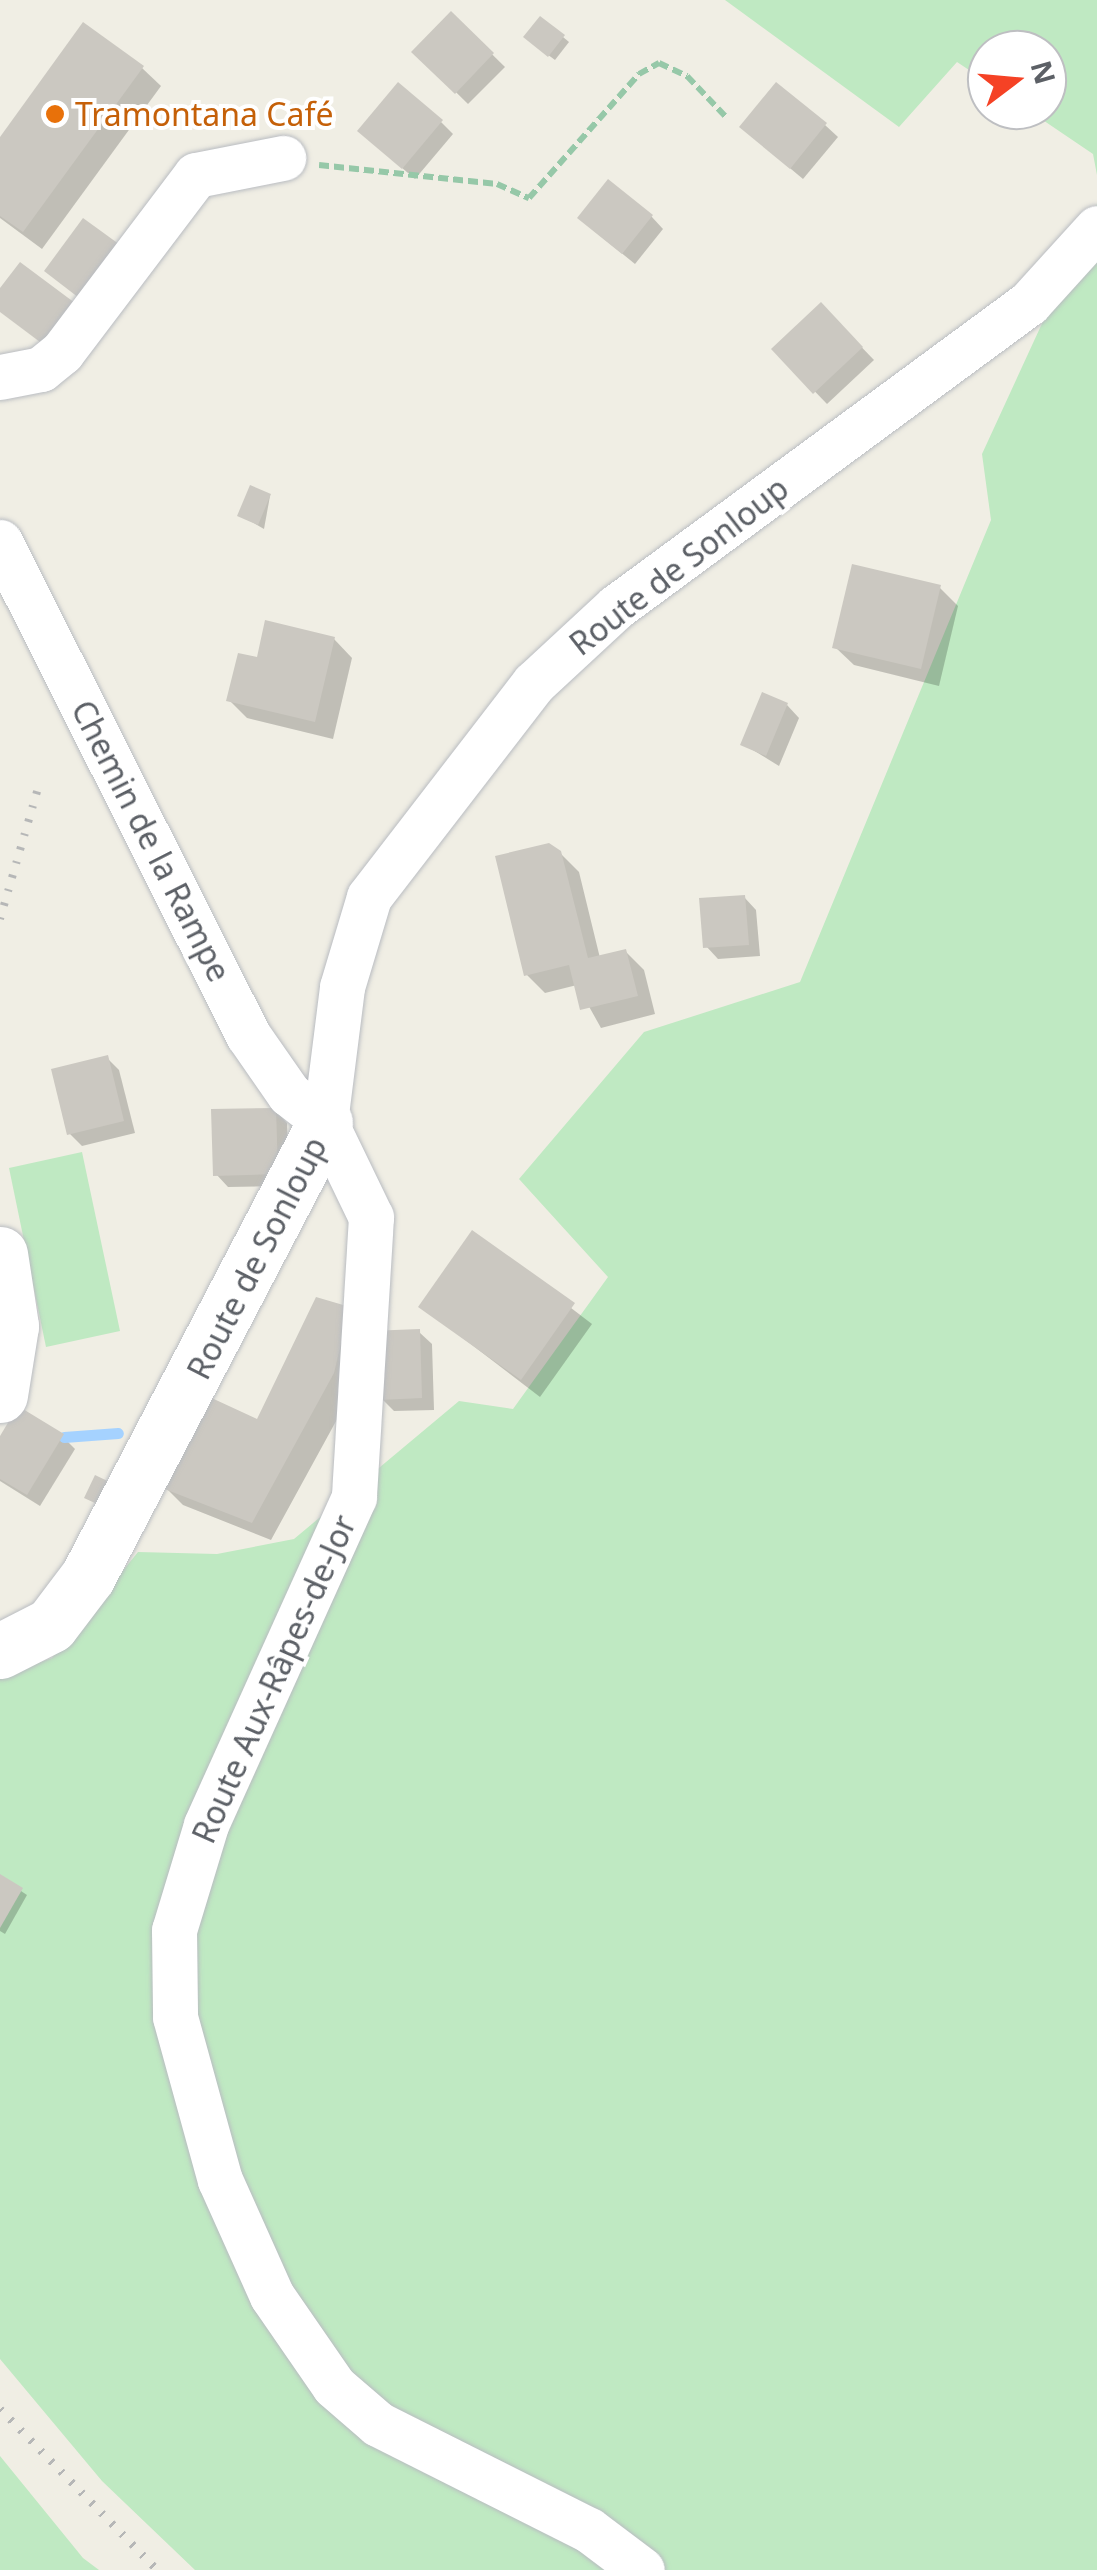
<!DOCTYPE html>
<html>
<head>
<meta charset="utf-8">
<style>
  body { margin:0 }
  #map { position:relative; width:1097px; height:2570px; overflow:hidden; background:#f0eee4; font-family:"Noto Sans",sans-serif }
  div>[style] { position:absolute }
  .green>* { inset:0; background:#bfe9c2 }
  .shadow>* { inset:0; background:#0003 }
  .stream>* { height:11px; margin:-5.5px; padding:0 5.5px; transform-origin:5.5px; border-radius:5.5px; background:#a5d2ff }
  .building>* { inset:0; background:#cbc8c1 }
  .path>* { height:6px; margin-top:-3px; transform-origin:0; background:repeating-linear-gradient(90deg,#96c8a8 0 10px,transparent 0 15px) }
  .roads { filter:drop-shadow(0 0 2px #b9bcc1) drop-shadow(0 0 2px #b9bcc1) }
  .minor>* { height:45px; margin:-22.5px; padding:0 22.5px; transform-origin:22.5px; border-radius:22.5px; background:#fff }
  .tertiary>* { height:55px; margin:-27.5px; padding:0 27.5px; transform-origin:27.5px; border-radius:27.5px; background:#fff }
  .rail>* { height:8px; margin-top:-4px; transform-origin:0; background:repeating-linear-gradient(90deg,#b6b7b7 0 2.5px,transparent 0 14.5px) }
  .dots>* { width:28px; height:28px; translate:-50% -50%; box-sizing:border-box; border:5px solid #fff; border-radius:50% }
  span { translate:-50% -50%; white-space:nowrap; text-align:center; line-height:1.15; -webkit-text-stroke:8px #fff; paint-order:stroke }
  .food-label { font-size:32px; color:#c56008 }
  .left { translate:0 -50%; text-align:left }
  .street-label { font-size:32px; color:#5c6066 }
  .north { position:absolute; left:967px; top:30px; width:100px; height:100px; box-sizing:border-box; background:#fff; border:2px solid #bebfc2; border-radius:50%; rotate:74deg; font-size:28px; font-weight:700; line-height:40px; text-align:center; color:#5c6066 }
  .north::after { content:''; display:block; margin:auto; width:35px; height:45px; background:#f54225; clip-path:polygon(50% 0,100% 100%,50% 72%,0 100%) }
</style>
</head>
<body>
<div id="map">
  <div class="green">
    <div style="clip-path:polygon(725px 0,1097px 0,1097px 175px,1093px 154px,1028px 110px,1047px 110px,1047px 50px,987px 50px,987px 82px,957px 62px,899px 127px)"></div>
    <div style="clip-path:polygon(1097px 204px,1097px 2570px,195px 2570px,102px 2481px,0 2359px,0 1676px,52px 1658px,138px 1552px,217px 1554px,294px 1539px,459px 1401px,513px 1409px,608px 1277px,519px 1179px,644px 1032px,800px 982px,991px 520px,982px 454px)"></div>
    <div style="clip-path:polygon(82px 1152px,120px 1331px,46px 1347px,9px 1168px)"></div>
    <div style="clip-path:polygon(0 2456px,83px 2558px,99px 2570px,0 2570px)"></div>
  </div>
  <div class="shadow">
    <div style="clip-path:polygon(451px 14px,505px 67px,468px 104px,415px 52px)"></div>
    <div style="clip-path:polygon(563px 37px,569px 42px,555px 60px,532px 43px)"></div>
    <div style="clip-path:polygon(142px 68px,161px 86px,42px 249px,0 218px,0 141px)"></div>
    <div style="clip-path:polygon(441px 122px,453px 134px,415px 179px,373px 143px)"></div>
    <div style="clip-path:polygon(825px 125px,838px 137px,803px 179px,755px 139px)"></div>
    <div style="clip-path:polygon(651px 216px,663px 229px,635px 264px,593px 230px)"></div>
    <div style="clip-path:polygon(821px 305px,874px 360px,827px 404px,774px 349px)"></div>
    <div style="clip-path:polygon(270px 496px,264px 529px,240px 515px)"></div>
    <div style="clip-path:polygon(940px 588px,958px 606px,939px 686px,854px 665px,835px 647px)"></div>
    <div style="clip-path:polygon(334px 639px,352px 658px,333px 739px,247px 718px,229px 700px,258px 660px)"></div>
    <div style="clip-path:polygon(787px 705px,799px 718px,779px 766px,743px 744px)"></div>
    <div style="clip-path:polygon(560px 853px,579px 872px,600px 958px,626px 952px,644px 970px,655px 1014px,601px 1028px,577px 985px,545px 993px,526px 974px)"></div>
    <div style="clip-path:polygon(744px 897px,756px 910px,760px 956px,718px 959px,706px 946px)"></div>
    <div style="clip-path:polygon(107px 1058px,119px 1070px,135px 1133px,82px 1146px,69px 1133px)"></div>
    <div style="clip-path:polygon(275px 1110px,287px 1123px,289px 1186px,280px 1186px,273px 1119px,276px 1186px,228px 1187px,216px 1174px)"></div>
    <div style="clip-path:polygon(473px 1233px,592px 1324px,540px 1397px,421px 1306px)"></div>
    <div style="clip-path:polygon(349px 1309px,352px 1392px,271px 1540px,183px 1505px,165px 1487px,258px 1423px)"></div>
    <div style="clip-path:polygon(419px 1332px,432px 1344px,434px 1410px,394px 1411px,381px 1398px)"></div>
    <div style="clip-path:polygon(62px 1436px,75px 1449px,40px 1506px,0 1481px,0 1441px)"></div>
    <div style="clip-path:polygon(0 1877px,27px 1895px,5px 1934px,0 1931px)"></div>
  </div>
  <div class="stream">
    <div style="left:64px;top:1437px;width:54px;rotate:-4.2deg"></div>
  </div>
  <div class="building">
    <div style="clip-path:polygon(451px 11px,494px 53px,455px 94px,411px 52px)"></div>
    <div style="clip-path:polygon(540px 16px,565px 35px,548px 57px,523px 37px)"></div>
    <div style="clip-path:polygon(83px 22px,144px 66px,23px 232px,0 216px,0 137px)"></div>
    <div style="clip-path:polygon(398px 82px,443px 120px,402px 169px,357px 131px)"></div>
    <div style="clip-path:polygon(776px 82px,827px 123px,790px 169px,739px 127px)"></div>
    <div style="clip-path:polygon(608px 179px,653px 215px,622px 254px,577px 218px)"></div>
    <div style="clip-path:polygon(83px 218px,123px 247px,83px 301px,44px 271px)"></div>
    <div style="clip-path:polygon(20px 262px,75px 303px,44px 345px,0 312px,0 288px)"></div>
    <div style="clip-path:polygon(821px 302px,863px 347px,813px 394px,771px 349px)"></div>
    <div style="clip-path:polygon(250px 485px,271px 494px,258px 525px,237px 516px)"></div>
    <div style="clip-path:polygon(852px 564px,941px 585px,921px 669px,832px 648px)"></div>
    <div style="clip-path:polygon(265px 620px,335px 637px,315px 722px,226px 701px,238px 653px,257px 657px)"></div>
    <div style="clip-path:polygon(762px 692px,788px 703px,766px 756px,740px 745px)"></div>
    <div style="clip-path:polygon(549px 843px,561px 851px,588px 958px,626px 949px,638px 996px,580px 1010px,569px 965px,524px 976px,495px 856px)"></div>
    <div style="clip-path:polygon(745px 895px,749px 945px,703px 948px,699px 898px)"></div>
    <div style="clip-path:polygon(108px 1055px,124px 1121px,67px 1135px,51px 1069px)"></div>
    <div style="clip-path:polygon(276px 1108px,278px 1174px,213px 1176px,211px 1109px)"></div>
    <div style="clip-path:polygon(472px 1230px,575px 1303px,521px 1380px,418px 1307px)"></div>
    <div style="clip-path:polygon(316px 1297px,350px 1307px,334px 1373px,252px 1523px,162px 1488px,203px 1394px,257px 1419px)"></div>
    <div style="clip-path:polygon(420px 1329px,422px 1398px,379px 1400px,369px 1331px)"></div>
    <div style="clip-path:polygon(18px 1406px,64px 1434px,27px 1495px,0 1479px,0 1436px)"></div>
    <div style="clip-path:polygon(95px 1475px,118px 1486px,108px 1509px,84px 1498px)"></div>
    <div style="clip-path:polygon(0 1874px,23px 1888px,0 1928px)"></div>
  </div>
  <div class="path">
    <div style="left:319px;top:165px;width:179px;rotate:6.1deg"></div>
    <div style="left:497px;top:184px;width:35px;rotate:24deg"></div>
    <div style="left:529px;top:198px;width:166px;rotate:-48.4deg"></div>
    <div style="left:639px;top:74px;width:23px;rotate:-29deg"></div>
    <div style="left:659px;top:63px;width:31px;rotate:25deg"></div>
    <div style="left:687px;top:76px;width:59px;rotate:46.4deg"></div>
  </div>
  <div class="roads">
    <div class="minor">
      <div style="left:0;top:377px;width:42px;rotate:-11deg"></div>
      <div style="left:41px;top:369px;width:27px;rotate:-39deg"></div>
      <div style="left:62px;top:352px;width:222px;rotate:-52.9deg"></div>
      <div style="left:196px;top:175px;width:89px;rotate:-11.1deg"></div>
      <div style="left:0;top:542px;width:552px;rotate:63.3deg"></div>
      <div style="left:248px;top:1035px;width:72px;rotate:55.2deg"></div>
      <div style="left:289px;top:1094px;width:46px;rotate:37.9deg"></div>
      <div style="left:325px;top:1122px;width:106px;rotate:64.2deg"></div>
      <div style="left:371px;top:1217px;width:281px;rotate:93.5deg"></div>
      <div style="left:354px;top:1497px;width:360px;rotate:114.3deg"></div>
      <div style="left:206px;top:1825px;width:110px;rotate:106.9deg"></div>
      <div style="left:174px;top:1930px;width:87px;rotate:89.3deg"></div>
      <div style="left:175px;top:2017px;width:169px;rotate:74.6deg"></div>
      <div style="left:220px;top:2180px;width:127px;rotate:65.9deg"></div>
      <div style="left:272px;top:2296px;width:109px;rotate:55.4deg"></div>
      <div style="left:334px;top:2386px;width:58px;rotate:40.8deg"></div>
      <div style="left:378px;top:2424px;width:236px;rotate:26.7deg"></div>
      <div style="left:589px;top:2530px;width:66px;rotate:37deg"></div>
      <div style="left:325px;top:1122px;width:136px;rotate:-82.8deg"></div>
      <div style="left:342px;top:987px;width:94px;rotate:-73.3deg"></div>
      <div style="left:369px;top:897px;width:270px;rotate:-52.4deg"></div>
      <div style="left:534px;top:683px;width:112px;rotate:-42.8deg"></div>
      <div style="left:616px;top:607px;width:513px;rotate:-36.36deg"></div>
      <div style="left:1029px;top:303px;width:101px;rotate:-47.8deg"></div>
    </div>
    <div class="tertiary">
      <div style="left:0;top:1254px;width:73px;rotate:81.3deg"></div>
      <div style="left:11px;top:1326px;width:70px;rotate:99.1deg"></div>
      <div style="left:0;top:1651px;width:57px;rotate:-27deg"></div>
      <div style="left:51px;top:1625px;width:61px;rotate:-52.9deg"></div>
      <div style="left:88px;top:1576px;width:512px;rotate:-62.43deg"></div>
    </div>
  </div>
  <div class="rail">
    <div style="left:0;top:919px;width:144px;rotate:-73.8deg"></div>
    <div style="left:0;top:2409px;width:225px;rotate:45.7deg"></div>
  </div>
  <div class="dots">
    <div style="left:55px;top:114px;background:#e8710a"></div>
  </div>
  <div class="food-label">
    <span class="left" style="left:75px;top:114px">Tramontana Café</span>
  </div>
  <div class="street-label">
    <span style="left:679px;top:566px;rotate:-38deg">Route de Sonloup</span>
    <span style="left:151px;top:841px;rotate:63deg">Chemin de la Rampe</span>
    <span style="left:257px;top:1258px;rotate:-63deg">Route de Sonloup</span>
    <span style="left:274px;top:1679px;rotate:-66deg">Route Aux-Râpes-de-Jor</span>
  </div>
  <div class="north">N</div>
</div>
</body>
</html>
